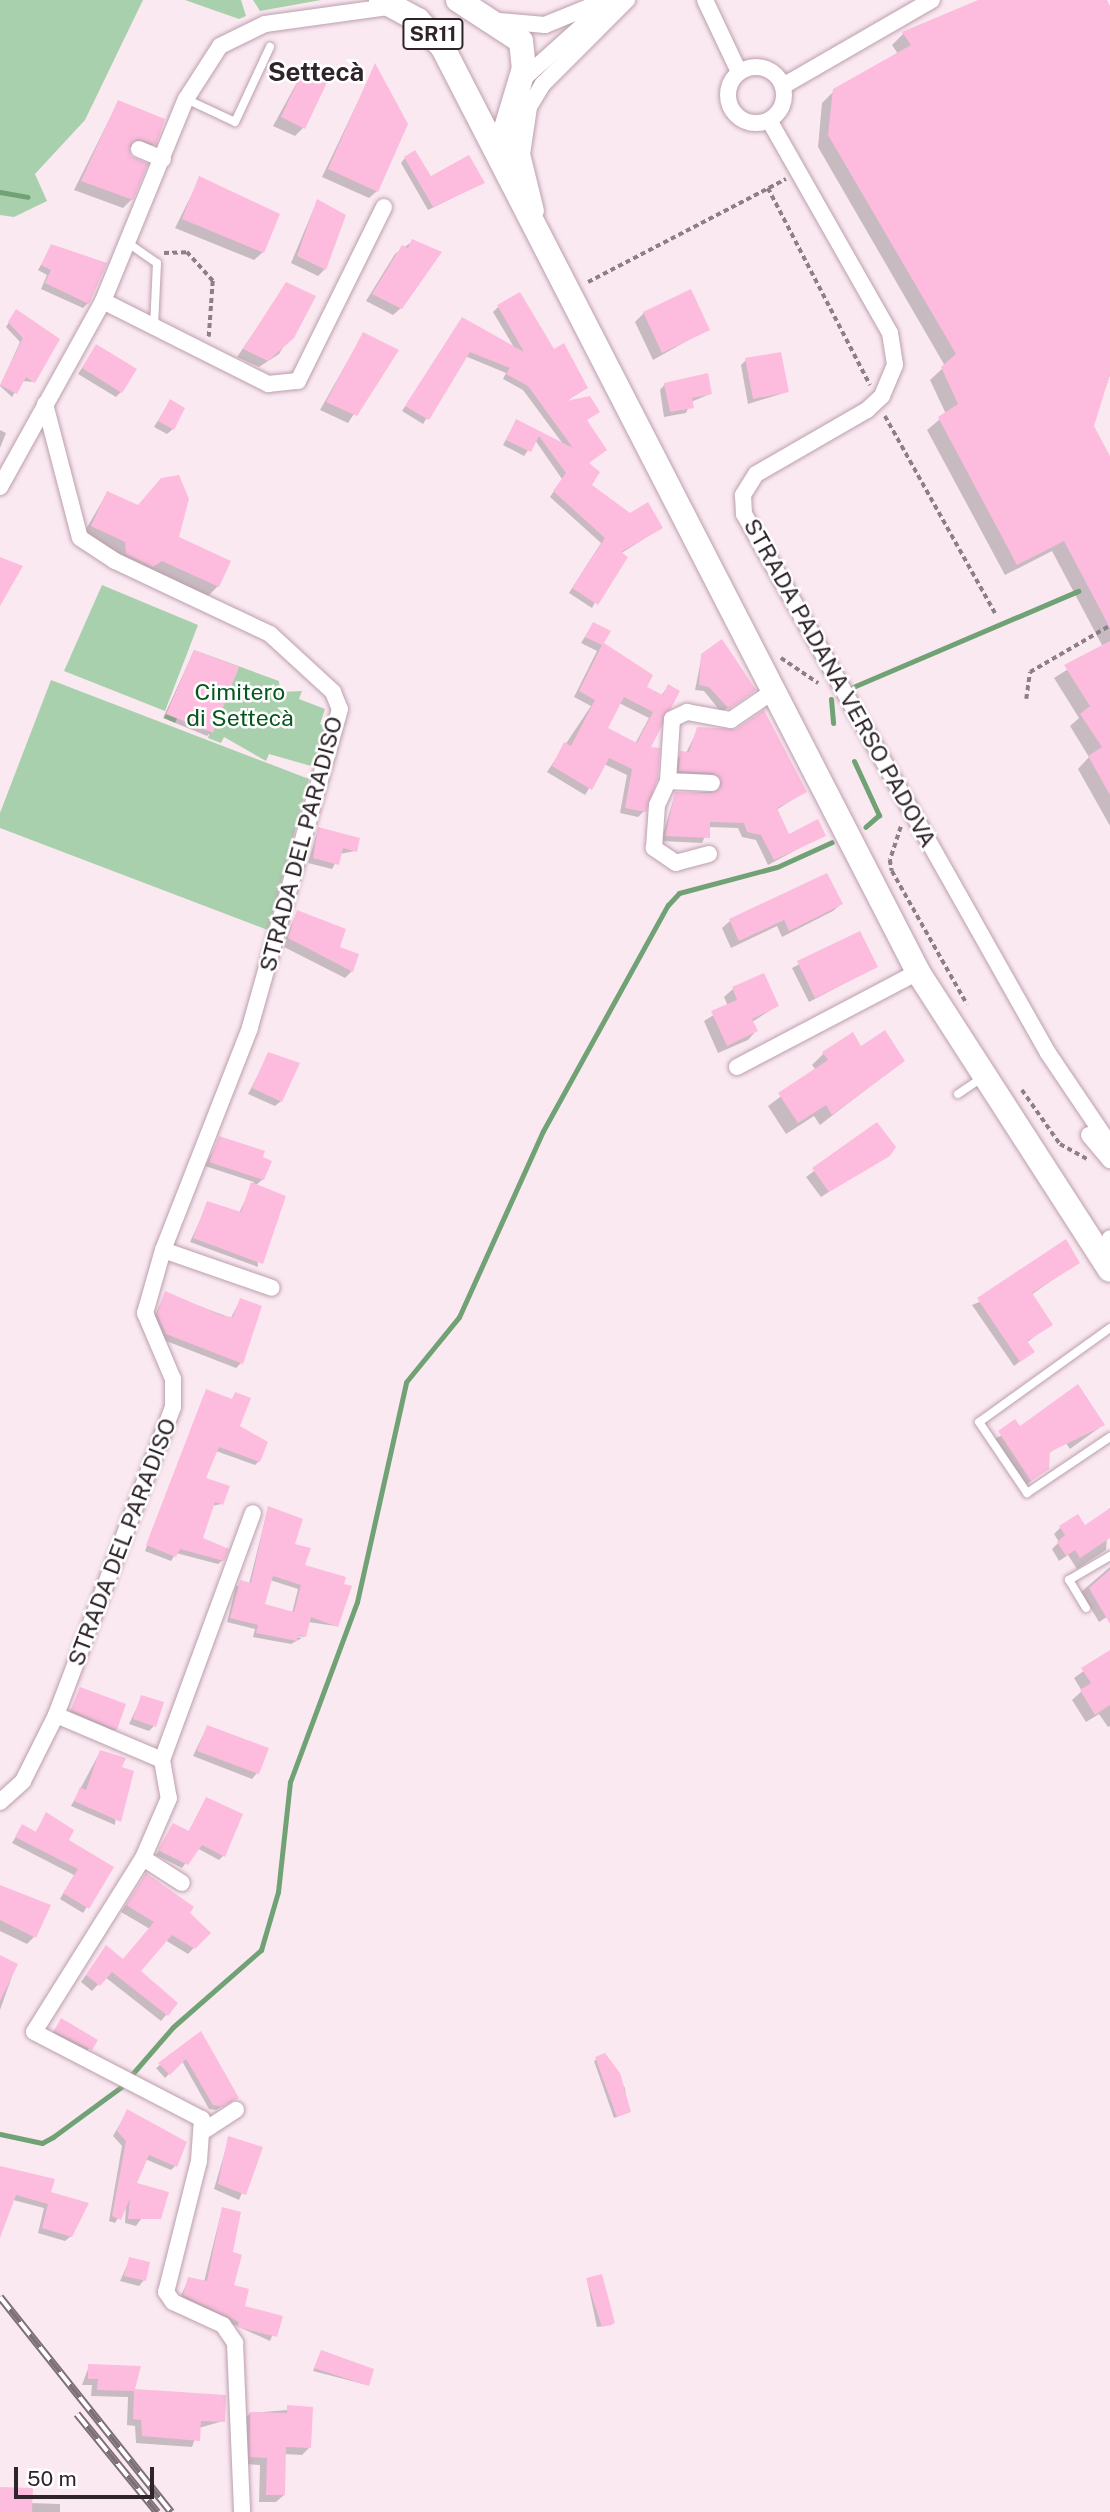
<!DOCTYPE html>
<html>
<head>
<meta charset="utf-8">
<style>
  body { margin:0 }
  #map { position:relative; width:1110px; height:2512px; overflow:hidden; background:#fbe9f2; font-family:"Public Sans",sans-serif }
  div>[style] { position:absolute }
  .green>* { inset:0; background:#a9d0ac }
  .shadow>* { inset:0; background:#0003 }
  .stream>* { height:5px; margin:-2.5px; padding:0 2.5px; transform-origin:2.5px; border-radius:2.5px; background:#70a275 }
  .building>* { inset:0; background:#fdbcde }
  .path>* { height:3.5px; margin-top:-1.75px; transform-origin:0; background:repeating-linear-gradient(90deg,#8d7f86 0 5px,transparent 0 8.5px) }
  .roads { filter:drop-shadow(0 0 2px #bb9fad) drop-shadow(0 0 2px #bb9fad) }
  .lane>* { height:8px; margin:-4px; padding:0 4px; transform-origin:4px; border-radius:4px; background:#fff }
  .street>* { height:16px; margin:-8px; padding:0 8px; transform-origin:8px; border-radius:8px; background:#fff }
  .street>.ring { margin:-8px; padding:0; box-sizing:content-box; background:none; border:16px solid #fff; border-radius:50% }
  .primary>* { height:24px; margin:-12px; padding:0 12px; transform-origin:12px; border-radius:12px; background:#fff }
  .rail>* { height:8px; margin-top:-4px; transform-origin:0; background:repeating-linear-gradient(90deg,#fff 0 16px,#7d7077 0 32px); box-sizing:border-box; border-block:2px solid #7d7077 }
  span { translate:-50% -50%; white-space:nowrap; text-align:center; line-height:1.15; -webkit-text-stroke:5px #fff; paint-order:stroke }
  .shield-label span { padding:2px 5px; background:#fff; border:2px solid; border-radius:5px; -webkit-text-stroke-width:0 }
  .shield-label { font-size:21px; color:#2f242a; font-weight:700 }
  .street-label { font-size:23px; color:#2f242a }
  .park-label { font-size:23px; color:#05571d }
  .quarter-label { font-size:26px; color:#2f242a; font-weight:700 }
  .scale { position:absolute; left:14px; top:2467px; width:140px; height:32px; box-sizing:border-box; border:4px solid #2f242a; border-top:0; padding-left:9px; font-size:21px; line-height:24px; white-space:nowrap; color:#2f242a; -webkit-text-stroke:5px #fff; paint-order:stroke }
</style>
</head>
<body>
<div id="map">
  <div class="green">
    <div style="clip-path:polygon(0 0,143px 0,85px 120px,35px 174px,47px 201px,14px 217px,0 215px)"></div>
    <div style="clip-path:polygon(185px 0,241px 0,246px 16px,239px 19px)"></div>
    <div style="clip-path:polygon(253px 0,321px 0,260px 11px)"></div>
    <div style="clip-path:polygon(102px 585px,198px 625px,165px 711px,64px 671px)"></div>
    <div style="clip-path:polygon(194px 650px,279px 681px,280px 692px,302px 691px,299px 699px,325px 709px,320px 724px,328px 727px,311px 766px,269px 754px,266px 761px,224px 737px,221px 743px,208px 738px,210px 732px,179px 714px,175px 723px,164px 718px)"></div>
    <div style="clip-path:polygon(51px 680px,309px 779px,268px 930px,0 828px,0 813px)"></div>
  </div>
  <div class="shadow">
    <div style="clip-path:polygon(981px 0,1105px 0,1110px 10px,1110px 375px,1092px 426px,1110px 460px,1110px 826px,1078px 769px,1089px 757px,1070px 726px,1079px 718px,1054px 678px,1103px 647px,1052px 551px,1005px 575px,927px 430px,946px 414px,930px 380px,945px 366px,818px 147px,822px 103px,834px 91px,898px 54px,892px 45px,903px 34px)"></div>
    <div style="clip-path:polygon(306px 66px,303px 128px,295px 136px,273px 126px)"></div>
    <div style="clip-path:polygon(375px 66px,377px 191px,369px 198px,322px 177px)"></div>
    <div style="clip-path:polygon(118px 102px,154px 144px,146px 152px,127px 146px,132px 199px,123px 208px,74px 190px)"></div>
    <div style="clip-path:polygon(405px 158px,431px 179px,483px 183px,428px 210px,401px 163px)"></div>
    <div style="clip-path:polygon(200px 178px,263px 252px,254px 260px,175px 228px)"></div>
    <div style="clip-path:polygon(317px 201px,325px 269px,318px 276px,291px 263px)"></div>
    <div style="clip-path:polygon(413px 241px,401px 308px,393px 315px,366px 301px,395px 254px)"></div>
    <div style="clip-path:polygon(52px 246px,88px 303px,83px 308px,41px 289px,47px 275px,38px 270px)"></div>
    <div style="clip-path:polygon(287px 284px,314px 297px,279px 354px,259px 367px,237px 357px)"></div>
    <div style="clip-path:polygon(498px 307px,586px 388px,564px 403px,598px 412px,585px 421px,590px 485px,630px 515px,661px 528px,620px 554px,592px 608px,569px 593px,601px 543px,550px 497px,562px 479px,535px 440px,524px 456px,503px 445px,516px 421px,563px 444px,523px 390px,503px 379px,506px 373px,465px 356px,423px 424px,402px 411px,462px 319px,515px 349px,493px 312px)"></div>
    <div style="clip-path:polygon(16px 311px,34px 382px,22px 381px,12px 397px,0 386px,20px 342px,6px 327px)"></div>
    <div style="clip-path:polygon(644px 313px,708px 329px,653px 360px,635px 322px)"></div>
    <div style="clip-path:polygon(363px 334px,396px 350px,348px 423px,320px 410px)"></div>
    <div style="clip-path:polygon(96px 347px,121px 392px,116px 397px,78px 374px)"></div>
    <div style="clip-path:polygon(746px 360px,787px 392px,748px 404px,741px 365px)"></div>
    <div style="clip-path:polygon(665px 384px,710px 394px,691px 402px,686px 413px,664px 417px,660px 390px)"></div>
    <div style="clip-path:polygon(170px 401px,173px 429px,167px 434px,154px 427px)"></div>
    <div style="clip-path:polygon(0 430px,6px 433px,0 448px)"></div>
    <div style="clip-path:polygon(107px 493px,177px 538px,218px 586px,208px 596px,151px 570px,117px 564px,116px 552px,82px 536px)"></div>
    <div style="clip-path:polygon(evenodd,593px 624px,602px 644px,644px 687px,661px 696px,668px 686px,649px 748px,644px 811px,638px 817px,620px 813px,627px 775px,604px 764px,585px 795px,547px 772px,591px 706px,574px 697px,597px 651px,581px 643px,593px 624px,619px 703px,649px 718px,635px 744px,605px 729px,619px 703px)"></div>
    <div style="clip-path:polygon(194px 652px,211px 732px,207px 736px,163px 718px)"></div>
    <div style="clip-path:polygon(702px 655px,749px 695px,721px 712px,704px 691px,695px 690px)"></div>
    <div style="clip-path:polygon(698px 729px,805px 792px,776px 810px,789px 837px,824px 835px,768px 865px,756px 840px,742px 837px,738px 828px,709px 827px,702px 843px,661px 841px,675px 794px,718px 791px,674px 776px,675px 759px,686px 753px)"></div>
    <div style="clip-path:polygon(318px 829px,355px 851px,340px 854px,332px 869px,308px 863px)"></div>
    <div style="clip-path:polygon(826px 876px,841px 904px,833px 911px,782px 937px,777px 926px,731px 948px,722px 928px,730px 921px)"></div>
    <div style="clip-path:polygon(297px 912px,337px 948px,352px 971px,345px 978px,282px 946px)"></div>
    <div style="clip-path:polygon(859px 933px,876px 967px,809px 1002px,792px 968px)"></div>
    <div style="clip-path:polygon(763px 975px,777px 1006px,752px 1022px,756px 1031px,748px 1040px,718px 1053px,704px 1021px,728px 1006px,724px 997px,733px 989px)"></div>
    <div style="clip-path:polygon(861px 1048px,903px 1061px,820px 1125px,814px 1116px,786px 1134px,768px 1106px,816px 1070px,812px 1065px,824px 1053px)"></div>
    <div style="clip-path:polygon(269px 1054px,281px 1101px,275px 1106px,248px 1094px)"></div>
    <div style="clip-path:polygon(877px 1124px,887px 1154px,821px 1197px,806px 1177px)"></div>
    <div style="clip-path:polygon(220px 1138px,263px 1179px,255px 1186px,258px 1267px,190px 1242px,208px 1203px,239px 1213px,254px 1182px,205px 1166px)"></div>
    <div style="clip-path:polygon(1078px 1262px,1031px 1295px,1051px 1324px,1026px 1343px,1032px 1352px,1014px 1366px,972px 1305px)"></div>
    <div style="clip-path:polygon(165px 1293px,231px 1318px,240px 1300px,241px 1363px,236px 1368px,161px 1339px,153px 1320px)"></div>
    <div style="clip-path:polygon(206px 1391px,230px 1401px,236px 1394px,238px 1427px,259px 1461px,255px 1465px,216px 1451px,204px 1479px,221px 1504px,212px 1506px,200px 1539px,223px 1560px,218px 1564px,176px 1553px,171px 1561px,145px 1551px)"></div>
    <div style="clip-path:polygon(1103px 1425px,1070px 1449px,1065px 1442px,1048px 1454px,1047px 1469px,1022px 1488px,991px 1440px,1019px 1428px)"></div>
    <div style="clip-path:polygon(evenodd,268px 1508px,336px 1626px,308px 1622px,304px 1637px,289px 1635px,302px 1638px,291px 1644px,253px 1637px,255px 1629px,227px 1622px,236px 1586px,249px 1584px,268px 1508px,270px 1580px,298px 1589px,292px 1613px,263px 1605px,270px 1580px)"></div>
    <div style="clip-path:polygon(1110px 1508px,1106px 1550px,1077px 1569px,1068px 1555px,1059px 1561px,1052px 1549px,1059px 1542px,1054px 1534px,1060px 1528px,1085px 1528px)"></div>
    <div style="clip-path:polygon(1110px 1567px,1110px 1615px,1099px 1622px,1081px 1592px)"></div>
    <div style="clip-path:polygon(1110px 1652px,1110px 1726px,1108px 1727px,1099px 1714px,1086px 1722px,1072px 1700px,1082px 1691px,1074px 1678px)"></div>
    <div style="clip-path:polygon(80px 1689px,116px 1729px,112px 1733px,69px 1714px)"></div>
    <div style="clip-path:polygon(142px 1697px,154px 1726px,149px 1731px,129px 1724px)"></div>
    <div style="clip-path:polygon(207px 1727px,257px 1773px,252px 1779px,193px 1756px)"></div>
    <div style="clip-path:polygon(100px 1752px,120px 1768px,115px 1825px,71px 1806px)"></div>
    <div style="clip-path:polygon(203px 1804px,223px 1856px,219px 1860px,197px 1848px,182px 1868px,156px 1855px,174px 1825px,188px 1833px)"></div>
    <div style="clip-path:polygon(46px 1815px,67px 1841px,112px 1867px,83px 1913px,60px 1899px,74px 1875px,12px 1843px,22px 1827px,35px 1833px)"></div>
    <div style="clip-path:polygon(146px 1875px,208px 1933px,188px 1954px,165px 1940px,139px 1971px,176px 2003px,161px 2021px,105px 1977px,92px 1991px,81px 1982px,106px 1947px,123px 1960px,150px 1929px,121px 1912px)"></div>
    <div style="clip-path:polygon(0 1886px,34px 1937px,27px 1944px,0 1931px)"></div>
    <div style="clip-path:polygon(0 1957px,16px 1965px,0 2010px)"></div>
    <div style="clip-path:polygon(62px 2020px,93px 2038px,86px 2055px,50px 2036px)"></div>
    <div style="clip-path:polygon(200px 2034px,237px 2098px,216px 2110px,209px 2109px,182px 2061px,165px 2078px,156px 2068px)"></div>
    <div style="clip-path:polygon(604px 2055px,625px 2088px,627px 2113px,614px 2118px,594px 2061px)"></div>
    <div style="clip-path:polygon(127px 2112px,175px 2166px,171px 2170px,145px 2159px,134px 2185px,160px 2218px,141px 2219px,136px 2226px,125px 2223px,126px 2205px,115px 2223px,109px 2221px,122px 2146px,113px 2136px)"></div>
    <div style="clip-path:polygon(229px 2138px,261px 2148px,239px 2200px,214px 2189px)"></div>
    <div style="clip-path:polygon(0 2168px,49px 2193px,71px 2236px,65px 2241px,38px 2233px,44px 2208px,13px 2200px,0 2237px)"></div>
    <div style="clip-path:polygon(222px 2209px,232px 2286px,243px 2307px,280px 2317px,270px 2341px,179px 2300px,189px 2278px,204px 2282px)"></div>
    <div style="clip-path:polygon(130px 2259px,144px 2280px,139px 2286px,120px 2281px)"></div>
    <div style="clip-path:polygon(587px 2280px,613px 2323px,611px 2325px,597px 2327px)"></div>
    <div style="clip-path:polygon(321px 2352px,367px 2385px,313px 2371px)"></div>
    <div style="clip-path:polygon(89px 2366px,139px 2368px,133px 2391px,224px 2397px,223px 2421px,199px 2428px,192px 2447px,136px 2443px,135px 2426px,127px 2425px,128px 2397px,91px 2396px,92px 2385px,82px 2385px)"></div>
    <div style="clip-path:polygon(311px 2408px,310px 2447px,302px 2455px,284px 2454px,284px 2495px,276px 2502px,259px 2502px,260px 2465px,243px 2464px,243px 2421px,250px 2413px)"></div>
    <div style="clip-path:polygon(0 2489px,30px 2503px,60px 2504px,60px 2512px,0 2512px)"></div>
  </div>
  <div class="stream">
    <div style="left:0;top:192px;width:28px;rotate:10deg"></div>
    <div style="left:853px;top:687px;width:245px;rotate:-23.1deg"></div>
    <div style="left:831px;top:699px;width:24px;rotate:85deg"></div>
    <div style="left:854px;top:761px;width:60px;rotate:65.2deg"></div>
    <div style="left:879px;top:815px;width:18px;rotate:139deg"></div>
    <div style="left:0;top:2134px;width:43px;rotate:12.1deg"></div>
    <div style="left:42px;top:2143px;width:13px;rotate:-29deg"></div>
    <div style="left:53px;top:2137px;width:84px;rotate:-36.3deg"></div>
    <div style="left:121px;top:2087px;width:79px;rotate:-49.1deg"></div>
    <div style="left:173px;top:2027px;width:117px;rotate:-41.2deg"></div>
    <div style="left:261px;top:1950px;width:60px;rotate:-73.7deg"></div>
    <div style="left:278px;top:1892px;width:111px;rotate:-83.8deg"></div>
    <div style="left:290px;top:1782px;width:192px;rotate:-69.6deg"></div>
    <div style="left:357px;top:1602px;width:225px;rotate:-77.4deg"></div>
    <div style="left:406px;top:1382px;width:84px;rotate:-50.8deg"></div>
    <div style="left:459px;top:1317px;width:204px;rotate:-65.7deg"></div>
    <div style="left:543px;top:1131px;width:258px;rotate:-61.1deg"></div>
    <div style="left:668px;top:905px;width:16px;rotate:-47deg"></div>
    <div style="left:679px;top:893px;width:101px;rotate:-14.9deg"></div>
    <div style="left:777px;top:867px;width:60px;rotate:-24.4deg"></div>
  </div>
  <div class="building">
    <div style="clip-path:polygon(978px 0,1107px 0,1110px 6px,1110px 374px,1094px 426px,1110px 456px,1110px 628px,1064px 541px,1017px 565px,938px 417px,958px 404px,941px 367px,956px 354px,828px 135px,833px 89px,911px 45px,902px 32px)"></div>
    <div style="clip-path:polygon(375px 63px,408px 124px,378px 192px,328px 169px)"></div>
    <div style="clip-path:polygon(306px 64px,330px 76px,305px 129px,281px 117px)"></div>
    <div style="clip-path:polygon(118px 100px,165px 119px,156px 145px,138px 139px,129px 146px,131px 156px,148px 164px,133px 200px,81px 181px)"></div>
    <div style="clip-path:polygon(415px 150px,431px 176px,469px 155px,485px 183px,433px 207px,404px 157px)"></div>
    <div style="clip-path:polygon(199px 176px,280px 214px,264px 253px,182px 219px)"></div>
    <div style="clip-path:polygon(317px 199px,346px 215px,326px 270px,297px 256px)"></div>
    <div style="clip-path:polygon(412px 239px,442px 252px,402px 309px,372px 294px,402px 245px,408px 248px)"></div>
    <div style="clip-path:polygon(51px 244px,107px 263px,89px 304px,45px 283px,51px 270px,41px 265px)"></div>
    <div style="clip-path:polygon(286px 282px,316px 296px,294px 338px,268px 361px,243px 349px)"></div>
    <div style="clip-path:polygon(691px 289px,710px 330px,662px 353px,643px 312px)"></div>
    <div style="clip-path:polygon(520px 292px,554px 349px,564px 343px,588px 388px,566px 401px,590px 396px,600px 412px,587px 420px,607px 450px,589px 463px,600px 472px,592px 485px,630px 513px,648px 502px,663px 528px,621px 552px,628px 557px,598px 605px,572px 588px,605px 538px,553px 491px,566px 473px,539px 436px,531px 452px,506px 440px,516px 419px,573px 448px,528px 386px,506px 374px,510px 368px,470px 352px,429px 420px,405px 406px,462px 317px,524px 352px,497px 305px)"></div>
    <div style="clip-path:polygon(16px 309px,60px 339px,35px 383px,26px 377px,17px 394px,0 385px,23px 338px,8px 322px)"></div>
    <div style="clip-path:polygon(363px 332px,399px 350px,357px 416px,326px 402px)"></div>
    <div style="clip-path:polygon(96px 344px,137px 369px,122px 393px,82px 368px)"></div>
    <div style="clip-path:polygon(781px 352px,789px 392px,753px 399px,745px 358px)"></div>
    <div style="clip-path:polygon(708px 373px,712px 394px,692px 398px,694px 408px,670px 412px,664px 383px)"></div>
    <div style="clip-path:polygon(170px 399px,185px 408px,174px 430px,158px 421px)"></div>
    <div style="clip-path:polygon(179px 475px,189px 499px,179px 537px,231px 561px,219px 587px,162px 561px,153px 567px,126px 554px,125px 542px,91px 526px,107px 491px,138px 505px,161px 478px)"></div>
    <div style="clip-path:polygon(0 557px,23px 566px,0 606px)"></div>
    <div style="clip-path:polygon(evenodd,593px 622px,611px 631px,604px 643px,653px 675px,647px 687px,663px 695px,668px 684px,680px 691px,651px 747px,660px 748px,658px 778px,646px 812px,625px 808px,632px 769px,609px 758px,592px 790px,552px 766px,564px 742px,571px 746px,595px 700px,579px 691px,602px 645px,585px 637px,593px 622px,624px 697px,653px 712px,637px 743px,608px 728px,624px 697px)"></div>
    <div style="clip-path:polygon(722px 639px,756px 690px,729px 709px,709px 687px,699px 685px,701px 654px)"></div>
    <div style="clip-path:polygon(1110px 641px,1110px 795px,1088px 756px,1102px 747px,1080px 714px,1090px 706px,1064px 665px)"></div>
    <div style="clip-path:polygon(194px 650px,239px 667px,213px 733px,166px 714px)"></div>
    <div style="clip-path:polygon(764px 710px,807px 792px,777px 808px,789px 834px,818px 819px,826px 836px,774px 860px,761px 835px,747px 832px,744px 823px,710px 822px,710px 838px,665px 836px,675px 792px,712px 793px,722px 784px,713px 773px,679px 771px,680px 751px,689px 752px,697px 727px,736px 729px)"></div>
    <div style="clip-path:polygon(318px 827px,360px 838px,357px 852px,343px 848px,339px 865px,313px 858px)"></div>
    <div style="clip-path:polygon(827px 873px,843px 904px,789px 931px,784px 920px,739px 941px,729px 919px)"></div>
    <div style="clip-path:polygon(297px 910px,346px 929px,340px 947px,359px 954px,353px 972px,288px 938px)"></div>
    <div style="clip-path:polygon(860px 931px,878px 967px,815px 998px,797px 961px)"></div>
    <div style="clip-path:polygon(764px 973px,779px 1006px,752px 1019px,758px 1031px,727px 1046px,711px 1011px,737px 1000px,732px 987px)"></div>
    <div style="clip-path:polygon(885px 1030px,905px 1061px,832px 1115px,826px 1105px,798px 1123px,778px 1093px,828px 1060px,822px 1052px,853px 1032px,861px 1046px)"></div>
    <div style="clip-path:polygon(268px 1052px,300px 1063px,282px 1102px,252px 1088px)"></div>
    <div style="clip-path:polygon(877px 1122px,896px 1147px,890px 1156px,829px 1192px,812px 1168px)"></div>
    <div style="clip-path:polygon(219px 1136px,265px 1151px,263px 1157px,272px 1161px,264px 1180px,209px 1162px)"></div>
    <div style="clip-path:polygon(251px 1182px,286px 1196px,263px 1264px,193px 1238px,207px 1201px,241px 1212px)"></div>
    <div style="clip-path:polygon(1066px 1239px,1080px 1263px,1032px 1293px,1053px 1325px,1027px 1341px,1035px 1352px,1020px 1362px,977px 1298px)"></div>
    <div style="clip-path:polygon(165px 1291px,223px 1316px,233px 1317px,240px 1298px,262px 1306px,243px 1364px,166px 1334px,157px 1314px)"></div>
    <div style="clip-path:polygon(1078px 1384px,1105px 1425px,1050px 1452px,1049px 1469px,1031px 1481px,998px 1431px,1015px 1419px,1020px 1426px)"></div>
    <div style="clip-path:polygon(206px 1389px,232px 1399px,235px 1392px,251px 1398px,240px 1426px,268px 1442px,260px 1462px,219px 1447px,206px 1478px,230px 1486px,223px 1505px,215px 1502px,203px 1538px,229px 1549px,224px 1561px,180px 1549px,176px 1557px,146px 1545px)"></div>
    <div style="clip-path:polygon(evenodd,268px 1506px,303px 1519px,295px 1544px,311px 1548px,305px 1565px,346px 1577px,344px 1584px,352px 1586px,338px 1627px,311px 1617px,306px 1637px,298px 1635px,297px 1641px,256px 1633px,258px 1625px,230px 1618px,240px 1580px,251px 1583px,268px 1506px,273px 1576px,301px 1585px,294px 1612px,265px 1604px,273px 1576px)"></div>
    <div style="clip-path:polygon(1110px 1508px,1110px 1538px,1080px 1558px,1075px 1550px,1066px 1556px,1057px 1542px,1065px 1535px,1059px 1526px,1078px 1514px,1085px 1525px)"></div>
    <div style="clip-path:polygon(1110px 1570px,1110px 1624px,1089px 1588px)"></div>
    <div style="clip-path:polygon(1110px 1650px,1110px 1705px,1095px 1715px,1080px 1690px,1091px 1683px,1081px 1668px)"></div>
    <div style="clip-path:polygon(80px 1687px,126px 1704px,117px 1730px,71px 1710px)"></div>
    <div style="clip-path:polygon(141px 1695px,164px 1702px,156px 1727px,133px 1719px)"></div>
    <div style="clip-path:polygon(207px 1725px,269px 1748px,259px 1774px,197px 1751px)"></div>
    <div style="clip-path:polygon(100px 1750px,126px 1758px,122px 1767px,134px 1771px,121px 1822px,74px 1801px,80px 1787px,86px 1790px)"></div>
    <div style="clip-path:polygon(206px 1797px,243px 1814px,225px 1857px,202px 1845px,188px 1865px,158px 1850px,173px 1823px,189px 1831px)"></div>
    <div style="clip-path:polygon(46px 1812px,74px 1830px,69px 1840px,114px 1867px,89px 1909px,63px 1893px,78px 1869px,15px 1837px,22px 1824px,36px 1832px)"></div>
    <div style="clip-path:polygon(146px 1873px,194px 1907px,190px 1913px,211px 1933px,195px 1949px,172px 1935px,141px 1971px,178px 2003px,168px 2016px,112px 1972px,100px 1986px,86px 1975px,106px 1945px,123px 1959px,154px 1922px,126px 1905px)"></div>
    <div style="clip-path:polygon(0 1885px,51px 1905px,36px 1938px,0 1920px)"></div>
    <div style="clip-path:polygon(0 1955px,18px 1964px,0 2001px)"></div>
    <div style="clip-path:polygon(61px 2018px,98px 2040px,92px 2050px,54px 2031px)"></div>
    <div style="clip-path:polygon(201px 2031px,239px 2098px,222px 2107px,213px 2105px,186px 2059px,170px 2075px,158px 2063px)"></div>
    <div style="clip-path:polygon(605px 2053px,620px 2073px,631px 2112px,617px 2117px,595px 2057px)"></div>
    <div style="clip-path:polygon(127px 2109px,187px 2142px,177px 2167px,149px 2155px,137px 2183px,169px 2192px,161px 2219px,128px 2219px,130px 2198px,121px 2220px,112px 2216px,126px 2141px,117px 2131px)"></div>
    <div style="clip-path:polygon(228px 2136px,263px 2147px,246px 2195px,218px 2184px)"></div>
    <div style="clip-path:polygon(0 2166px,55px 2179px,51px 2192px,89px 2203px,72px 2237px,42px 2228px,48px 2204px,16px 2195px,0 2238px)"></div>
    <div style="clip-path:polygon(222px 2207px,241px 2212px,233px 2252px,242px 2255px,234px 2285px,249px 2289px,245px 2306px,283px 2316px,277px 2337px,237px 2327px,239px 2322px,183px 2295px,188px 2277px,207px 2281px)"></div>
    <div style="clip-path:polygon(129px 2257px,150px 2262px,146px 2281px,124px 2276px)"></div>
    <div style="clip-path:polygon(602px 2274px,615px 2323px,602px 2327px,586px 2278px)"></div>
    <div style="clip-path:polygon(321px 2350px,374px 2369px,369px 2386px,314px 2368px)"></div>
    <div style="clip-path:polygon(88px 2364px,141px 2366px,135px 2389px,226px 2395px,225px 2422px,201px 2421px,200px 2441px,142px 2436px,141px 2420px,133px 2419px,134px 2391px,97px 2390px,98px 2379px,88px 2379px)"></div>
    <div style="clip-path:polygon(287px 2405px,313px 2407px,311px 2448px,286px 2447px,285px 2495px,266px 2495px,267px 2458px,250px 2457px,250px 2412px,287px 2413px)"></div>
    <div style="clip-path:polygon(0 2487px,33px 2488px,32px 2512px,0 2512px)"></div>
  </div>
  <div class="path">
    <div style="left:768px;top:188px;width:222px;rotate:62.6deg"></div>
    <div style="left:164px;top:253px;width:23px;rotate:-2deg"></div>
    <div style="left:187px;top:252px;width:39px;rotate:48deg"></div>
    <div style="left:213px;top:281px;width:56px;rotate:94.1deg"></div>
    <div style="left:588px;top:282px;width:223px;rotate:-27.5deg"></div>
    <div style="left:885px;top:416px;width:229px;rotate:60.8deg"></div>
    <div style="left:781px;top:658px;width:45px;rotate:34deg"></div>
    <div style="left:1026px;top:699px;width:27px;rotate:-82deg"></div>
    <div style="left:1030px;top:672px;width:91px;rotate:-30.2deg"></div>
    <div style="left:901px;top:827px;width:35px;rotate:108deg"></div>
    <div style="left:890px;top:860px;width:11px;rotate:80deg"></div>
    <div style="left:892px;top:871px;width:153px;rotate:60.6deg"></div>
    <div style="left:1022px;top:1090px;width:66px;rotate:54.9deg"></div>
    <div style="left:1060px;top:1144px;width:31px;rotate:29deg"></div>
  </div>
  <div class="roads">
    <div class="lane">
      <div style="left:186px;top:99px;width:54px;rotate:25.1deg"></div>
      <div style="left:235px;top:122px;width:83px;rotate:-65deg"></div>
      <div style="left:128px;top:243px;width:35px;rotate:35deg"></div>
      <div style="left:157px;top:263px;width:63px;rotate:92.7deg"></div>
      <div style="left:958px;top:1094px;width:29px;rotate:-34deg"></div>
      <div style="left:1110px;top:1328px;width:161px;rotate:144.3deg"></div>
      <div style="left:979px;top:1422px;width:86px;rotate:55.9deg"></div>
      <div style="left:1027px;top:1493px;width:100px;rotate:-34deg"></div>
      <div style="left:1086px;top:1608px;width:33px;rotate:-121deg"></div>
      <div style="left:1069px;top:1580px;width:48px;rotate:-30.3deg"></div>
    </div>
    <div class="street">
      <div style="left:705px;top:0;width:80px;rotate:64.7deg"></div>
      <div style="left:499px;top:21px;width:46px;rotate:5deg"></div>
      <div style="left:545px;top:25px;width:55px;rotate:-22.4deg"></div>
      <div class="ring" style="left:728px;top:67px;width:40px;height:40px"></div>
      <div style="left:523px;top:79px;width:118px;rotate:-41.9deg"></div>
      <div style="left:783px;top:86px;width:172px;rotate:-30deg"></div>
      <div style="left:769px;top:120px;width:245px;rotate:60.4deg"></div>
      <div style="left:890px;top:333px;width:32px;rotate:81deg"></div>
      <div style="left:895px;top:365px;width:34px;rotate:113deg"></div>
      <div style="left:882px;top:396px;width:21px;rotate:137deg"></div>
      <div style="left:867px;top:410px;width:128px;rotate:150deg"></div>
      <div style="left:756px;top:474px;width:25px;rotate:122deg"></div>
      <div style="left:743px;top:495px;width:19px;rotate:87deg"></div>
      <div style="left:744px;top:514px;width:619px;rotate:60.58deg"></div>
      <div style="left:1048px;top:1053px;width:111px;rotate:56deg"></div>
      <div style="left:139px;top:149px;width:26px;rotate:23deg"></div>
      <div style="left:536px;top:211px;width:59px;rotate:-103.8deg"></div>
      <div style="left:522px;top:154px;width:48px;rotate:-81.5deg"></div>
      <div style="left:529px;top:107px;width:27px;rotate:-59deg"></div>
      <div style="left:543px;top:84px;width:119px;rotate:-45deg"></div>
      <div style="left:103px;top:301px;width:185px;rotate:26.7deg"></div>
      <div style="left:268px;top:384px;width:30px;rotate:-6deg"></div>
      <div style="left:298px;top:381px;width:194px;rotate:-63.7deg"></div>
      <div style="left:45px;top:404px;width:138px;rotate:75.4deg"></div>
      <div style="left:80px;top:538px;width:42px;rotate:33.3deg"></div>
      <div style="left:115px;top:561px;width:171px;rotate:25.2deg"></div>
      <div style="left:270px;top:634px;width:86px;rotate:42.6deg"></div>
      <div style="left:333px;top:692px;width:18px;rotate:68deg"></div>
      <div style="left:340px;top:709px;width:331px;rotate:105.8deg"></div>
      <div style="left:250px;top:1028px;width:238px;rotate:111.4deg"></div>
      <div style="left:163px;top:1250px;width:66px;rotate:105.9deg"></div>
      <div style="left:145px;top:1313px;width:72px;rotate:67deg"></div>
      <div style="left:173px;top:1379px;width:28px;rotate:90deg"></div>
      <div style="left:173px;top:1407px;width:329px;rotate:110.8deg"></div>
      <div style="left:56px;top:1715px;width:115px;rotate:23deg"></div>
      <div style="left:162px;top:1760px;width:39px;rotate:80deg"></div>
      <div style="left:169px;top:1798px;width:65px;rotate:113.4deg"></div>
      <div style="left:143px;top:1858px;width:205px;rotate:122.1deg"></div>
      <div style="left:34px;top:2032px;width:189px;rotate:27.4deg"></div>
      <div style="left:202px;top:2119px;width:42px;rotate:94.1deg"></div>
      <div style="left:199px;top:2161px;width:135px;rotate:104.1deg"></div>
      <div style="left:166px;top:2292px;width:12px;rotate:55deg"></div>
      <div style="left:173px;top:2302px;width:55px;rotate:24.7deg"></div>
      <div style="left:223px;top:2325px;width:22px;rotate:56deg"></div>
      <div style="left:235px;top:2343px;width:169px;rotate:87.6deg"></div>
      <div style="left:0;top:487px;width:213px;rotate:-61deg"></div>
      <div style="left:103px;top:301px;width:218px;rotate:-67.7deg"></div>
      <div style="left:186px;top:99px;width:63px;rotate:-57.3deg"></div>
      <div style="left:220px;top:46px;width:50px;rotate:-26.1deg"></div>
      <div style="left:265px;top:24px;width:124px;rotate:-7.9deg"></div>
      <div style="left:668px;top:781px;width:44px;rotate:2.6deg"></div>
      <div style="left:709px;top:854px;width:34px;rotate:165deg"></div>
      <div style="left:676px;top:863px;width:27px;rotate:-146deg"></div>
      <div style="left:654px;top:848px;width:43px;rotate:-86deg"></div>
      <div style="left:657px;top:805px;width:26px;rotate:-65deg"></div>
      <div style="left:668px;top:781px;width:62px;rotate:-86.3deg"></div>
      <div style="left:672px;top:719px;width:17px;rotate:-25deg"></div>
      <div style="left:687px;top:712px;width:45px;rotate:10.3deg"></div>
      <div style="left:731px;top:720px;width:50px;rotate:-34.3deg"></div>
      <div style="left:737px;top:1067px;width:204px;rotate:-27.7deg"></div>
      <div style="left:1089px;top:1135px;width:33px;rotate:50deg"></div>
      <div style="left:163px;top:1250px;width:115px;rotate:19.2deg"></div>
      <div style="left:1106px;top:1264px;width:26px;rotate:-81deg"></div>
      <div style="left:162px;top:1760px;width:263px;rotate:-69.8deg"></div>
      <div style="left:0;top:1802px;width:31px;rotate:-42deg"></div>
      <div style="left:23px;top:1781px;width:74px;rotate:-63.4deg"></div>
      <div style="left:143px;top:1858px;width:46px;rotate:32.7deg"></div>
      <div style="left:205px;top:2130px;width:37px;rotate:-33deg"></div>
    </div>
    <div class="primary">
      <div style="left:381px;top:0;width:42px;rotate:28.4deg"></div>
      <div style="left:418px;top:20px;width:38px;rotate:48deg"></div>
      <div style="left:443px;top:48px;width:1039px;rotate:62.79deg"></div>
      <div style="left:918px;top:972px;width:354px;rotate:57.2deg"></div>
      <div style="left:458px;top:0;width:75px;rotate:33.1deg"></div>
      <div style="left:521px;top:41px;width:27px;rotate:84deg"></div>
      <div style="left:524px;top:68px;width:63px;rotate:106.7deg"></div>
      <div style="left:506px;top:128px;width:39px;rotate:81deg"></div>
    </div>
  </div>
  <div class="rail">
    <div style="left:0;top:2297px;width:275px;rotate:51.5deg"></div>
    <div style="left:77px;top:2414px;width:127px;rotate:50.8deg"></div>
  </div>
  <div class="shield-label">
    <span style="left:433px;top:34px">SR11</span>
  </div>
  <div class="street-label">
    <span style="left:840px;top:683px;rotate:61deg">STRADA PADANA VERSO PADOVA</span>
    <span style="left:301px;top:844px;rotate:-75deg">STRADA DEL PARADISO</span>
    <span style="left:122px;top:1542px;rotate:-69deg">STRADA DEL PARADISO</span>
  </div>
  <div class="park-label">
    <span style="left:240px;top:705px">Cimitero<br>di Settecà</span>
  </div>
  <div class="quarter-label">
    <span style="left:316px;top:72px">Settecà</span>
  </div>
  <div class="scale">50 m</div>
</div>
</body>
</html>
